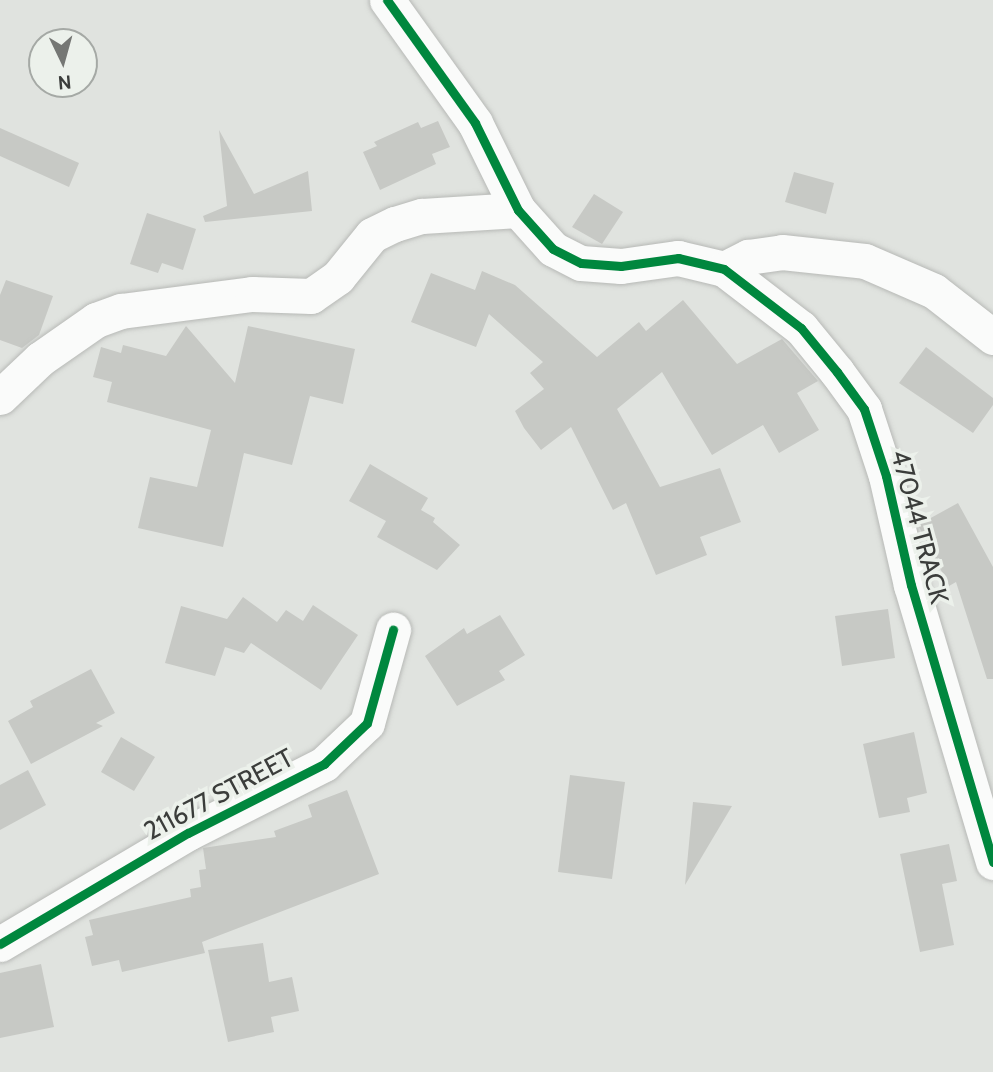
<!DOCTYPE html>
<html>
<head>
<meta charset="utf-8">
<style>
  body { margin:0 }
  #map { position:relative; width:993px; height:1072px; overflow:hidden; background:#e0e3df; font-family:Cabin,sans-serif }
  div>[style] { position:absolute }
  .building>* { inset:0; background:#c7c9c5 }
  .roads { filter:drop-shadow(0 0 2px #b7b9b6) drop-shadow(0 0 2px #b7b9b6) }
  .minor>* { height:35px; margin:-17.5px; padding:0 17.5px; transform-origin:17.5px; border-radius:17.5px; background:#fafbfa }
  .cycleway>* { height:9px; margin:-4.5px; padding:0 4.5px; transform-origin:4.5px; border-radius:4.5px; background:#00873e }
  span { translate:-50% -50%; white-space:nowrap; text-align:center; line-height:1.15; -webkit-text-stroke:7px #ecf1eb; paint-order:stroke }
  .street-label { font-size:26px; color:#3b3d3b }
  .north { position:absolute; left:28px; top:28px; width:70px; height:70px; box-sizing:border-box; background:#ecf1eb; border:2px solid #a5a9a5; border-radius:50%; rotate:175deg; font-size:19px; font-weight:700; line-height:28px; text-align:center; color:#3b3d3b }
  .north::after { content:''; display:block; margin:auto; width:24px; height:32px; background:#757774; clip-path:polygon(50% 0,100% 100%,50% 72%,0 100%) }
</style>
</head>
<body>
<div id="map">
  <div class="building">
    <div style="clip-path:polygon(438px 121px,450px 147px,432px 154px,436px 164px,380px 190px,363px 152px,377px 146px,374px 142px,418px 122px,421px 128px)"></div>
    <div style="clip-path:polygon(0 128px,79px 163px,69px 187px,0 156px)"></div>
    <div style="clip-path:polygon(219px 130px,254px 194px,308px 171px,312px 211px,205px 222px,203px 216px,227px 206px)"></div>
    <div style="clip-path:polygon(794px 172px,834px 183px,826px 214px,785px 202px)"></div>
    <div style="clip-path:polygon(594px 194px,623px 212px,602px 244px,572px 227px)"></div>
    <div style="clip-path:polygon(147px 213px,196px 229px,183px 270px,162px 263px,158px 273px,130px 264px)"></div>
    <div style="clip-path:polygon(482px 271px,515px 285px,597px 357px,639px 322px,646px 331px,683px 300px,737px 364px,782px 339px,818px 381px,797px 393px,819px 430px,779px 453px,763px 425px,712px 455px,662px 372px,617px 409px,660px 487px,720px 468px,741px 522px,700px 537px,707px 555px,656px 575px,626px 503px,613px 510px,571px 427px,541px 450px,524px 428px,515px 411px,544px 389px,530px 373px,543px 362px,489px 314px,476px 347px,411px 322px,431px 273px,475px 290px)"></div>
    <div style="clip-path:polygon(6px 280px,53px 296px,39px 335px,22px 348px,0 340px,0 295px)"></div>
    <div style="clip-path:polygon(186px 326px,235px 383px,248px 326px,355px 349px,343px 404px,310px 396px,292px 465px,244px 453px,223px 547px,138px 528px,150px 477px,197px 487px,211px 430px,107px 402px,112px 382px,93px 377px,101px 347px,121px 353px,123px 345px,166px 356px)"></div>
    <div style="clip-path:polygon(926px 347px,993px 398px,993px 405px,973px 433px,899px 383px)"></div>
    <div style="clip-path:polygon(370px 464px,428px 498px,421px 510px,435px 518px,433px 522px,460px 545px,437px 570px,377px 537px,386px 521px,349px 501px)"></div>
    <div style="clip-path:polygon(958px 503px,993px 567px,993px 679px,987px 679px,956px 582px,949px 586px,918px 525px)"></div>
    <div style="clip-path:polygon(243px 597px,277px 622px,286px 610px,303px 621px,313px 605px,358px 635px,321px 690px,251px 643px,244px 653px,225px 647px,215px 676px,165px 663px,181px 606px,227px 619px)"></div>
    <div style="clip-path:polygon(888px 609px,895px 658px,842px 666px,835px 616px)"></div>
    <div style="clip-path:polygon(500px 615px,525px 655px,499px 671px,505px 680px,457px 706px,425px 656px,464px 628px,467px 634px)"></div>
    <div style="clip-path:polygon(91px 669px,115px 713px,96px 723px,103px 726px,31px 764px,8px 721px,33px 707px,30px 701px)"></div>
    <div style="clip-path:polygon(914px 732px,927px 793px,907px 798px,910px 812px,879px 818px,863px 744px)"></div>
    <div style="clip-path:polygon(121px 737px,155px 757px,134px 791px,101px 772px)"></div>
    <div style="clip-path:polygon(28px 770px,46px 805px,0 830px,0 785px)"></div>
    <div style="clip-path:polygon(570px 775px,625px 782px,612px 879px,558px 872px)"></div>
    <div style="clip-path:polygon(347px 790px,379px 874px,202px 942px,205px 953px,122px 972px,119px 960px,92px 966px,85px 937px,93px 935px,89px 920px,191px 897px,190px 889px,201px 887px,199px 870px,206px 869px,203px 848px,276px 837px,274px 831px,312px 817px,308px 805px)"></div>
    <div style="clip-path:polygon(693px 802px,732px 806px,685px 885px)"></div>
    <div style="clip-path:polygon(949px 844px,957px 881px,942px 884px,954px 945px,920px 952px,900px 854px)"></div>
    <div style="clip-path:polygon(263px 943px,269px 982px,292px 977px,299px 1011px,271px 1017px,274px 1032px,228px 1042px,208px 950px)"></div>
    <div style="clip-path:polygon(41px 964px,54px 1027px,0 1038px,0 973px)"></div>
  </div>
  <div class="roads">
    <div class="minor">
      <div style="left:387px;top:0;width:151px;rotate:54.4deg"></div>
      <div style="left:475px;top:123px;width:97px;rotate:63.7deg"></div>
      <div style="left:518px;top:210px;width:52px;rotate:48.1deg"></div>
      <div style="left:553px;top:249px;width:31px;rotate:27deg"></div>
      <div style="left:581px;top:263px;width:40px;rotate:4.3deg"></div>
      <div style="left:621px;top:266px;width:58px;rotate:-8deg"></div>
      <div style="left:678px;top:258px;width:47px;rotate:13.4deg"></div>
      <div style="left:724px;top:269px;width:97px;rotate:37.5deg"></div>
      <div style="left:801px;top:328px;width:57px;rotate:50.7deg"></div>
      <div style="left:837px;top:372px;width:46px;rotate:53.9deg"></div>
      <div style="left:864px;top:409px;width:71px;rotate:71.8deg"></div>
      <div style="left:886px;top:476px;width:112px;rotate:77.1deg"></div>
      <div style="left:911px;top:585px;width:289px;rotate:73.5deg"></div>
      <div style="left:724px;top:269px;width:27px;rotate:-27deg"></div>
      <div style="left:748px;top:257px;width:34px;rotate:-8deg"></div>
      <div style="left:782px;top:252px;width:83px;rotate:6.2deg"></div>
      <div style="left:865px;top:261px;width:75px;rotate:23.5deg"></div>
      <div style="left:934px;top:291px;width:75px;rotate:37.9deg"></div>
      <div style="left:0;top:397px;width:55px;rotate:-43.5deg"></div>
      <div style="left:40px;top:359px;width:68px;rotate:-34.9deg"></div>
      <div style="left:96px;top:320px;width:27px;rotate:-20deg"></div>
      <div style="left:121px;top:311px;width:132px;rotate:-7.4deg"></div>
      <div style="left:252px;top:294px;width:59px;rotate:1.9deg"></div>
      <div style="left:311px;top:296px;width:33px;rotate:-35deg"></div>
      <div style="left:338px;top:277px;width:54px;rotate:-51deg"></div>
      <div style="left:372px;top:235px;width:25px;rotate:-26deg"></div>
      <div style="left:395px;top:224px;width:28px;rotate:-17deg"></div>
      <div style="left:422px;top:216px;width:96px;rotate:-3.6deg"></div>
      <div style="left:0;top:944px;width:218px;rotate:-30.6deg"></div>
      <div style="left:188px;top:833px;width:153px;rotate:-26.9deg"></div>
      <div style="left:324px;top:764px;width:59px;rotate:-43.6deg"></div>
      <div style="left:367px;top:723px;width:97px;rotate:-74.4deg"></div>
    </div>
  </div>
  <div class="cycleway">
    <div style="left:387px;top:0;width:151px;rotate:54.4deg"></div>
    <div style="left:475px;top:123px;width:97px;rotate:63.7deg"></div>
    <div style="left:518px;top:210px;width:52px;rotate:48.1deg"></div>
    <div style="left:553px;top:249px;width:31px;rotate:27deg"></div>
    <div style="left:581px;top:263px;width:40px;rotate:4.3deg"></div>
    <div style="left:621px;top:266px;width:58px;rotate:-8deg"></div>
    <div style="left:678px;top:258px;width:47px;rotate:13.4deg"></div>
    <div style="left:724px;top:269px;width:97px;rotate:37.5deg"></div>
    <div style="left:801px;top:328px;width:57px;rotate:50.7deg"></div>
    <div style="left:837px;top:372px;width:46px;rotate:53.9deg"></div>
    <div style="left:864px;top:409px;width:71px;rotate:71.8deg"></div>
    <div style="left:886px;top:476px;width:112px;rotate:77.1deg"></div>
    <div style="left:911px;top:585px;width:289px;rotate:73.5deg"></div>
    <div style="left:0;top:944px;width:218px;rotate:-30.6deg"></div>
    <div style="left:188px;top:833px;width:153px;rotate:-26.9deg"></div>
    <div style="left:324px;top:764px;width:59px;rotate:-43.6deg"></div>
    <div style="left:367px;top:723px;width:97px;rotate:-74.4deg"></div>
  </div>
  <div class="street-label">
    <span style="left:919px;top:527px;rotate:75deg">47044 TRACK</span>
    <span style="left:219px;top:795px;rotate:-28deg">211677 STREET</span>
  </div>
  <div class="north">N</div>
</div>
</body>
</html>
